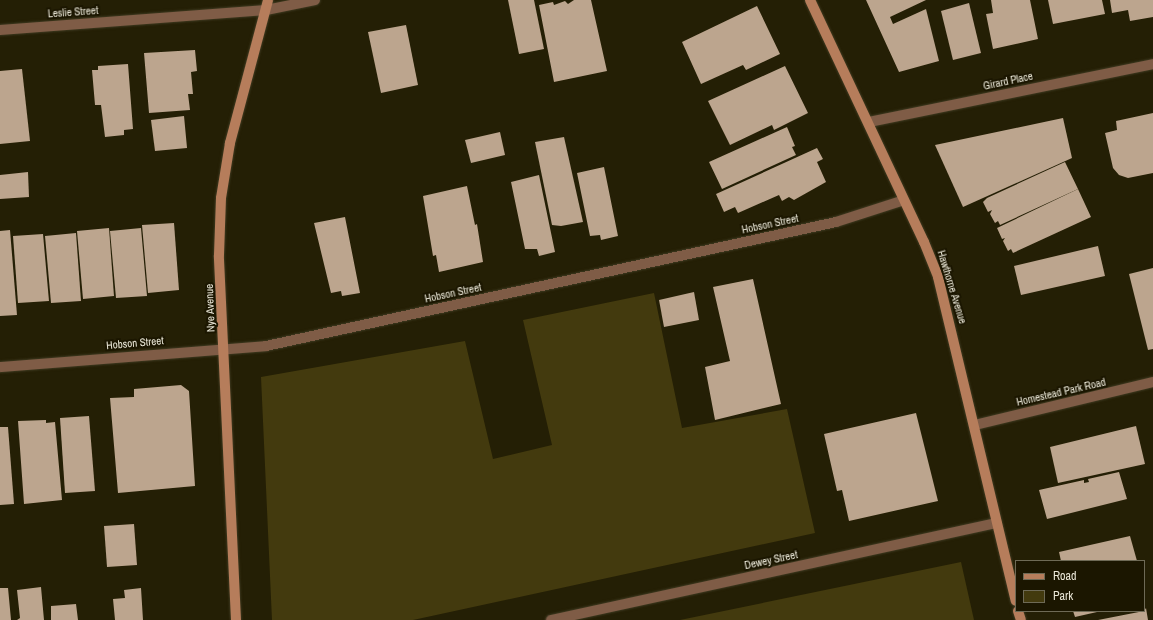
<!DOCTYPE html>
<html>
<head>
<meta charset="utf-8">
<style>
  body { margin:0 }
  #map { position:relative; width:1153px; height:620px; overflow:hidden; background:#241f05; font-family:"Archivo Narrow",sans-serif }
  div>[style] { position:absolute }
  .green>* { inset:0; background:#433a0e }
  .building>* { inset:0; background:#bca58e }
  .roads { filter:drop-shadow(0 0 1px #403b22) drop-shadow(0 0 1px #403b22) }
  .street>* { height:10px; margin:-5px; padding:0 5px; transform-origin:5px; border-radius:5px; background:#7f5c46 }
  .secondary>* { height:10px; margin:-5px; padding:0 5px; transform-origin:5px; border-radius:5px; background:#b67d5b }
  span { translate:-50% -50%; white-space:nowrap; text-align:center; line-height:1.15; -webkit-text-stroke:4px #1b1600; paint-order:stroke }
  .street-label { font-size:11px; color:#eae7d7 }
  .legend { position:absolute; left:1015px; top:560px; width:130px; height:52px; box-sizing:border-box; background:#1b1600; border:1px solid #6e6a56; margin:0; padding:5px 7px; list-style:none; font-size:12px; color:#eae7d7 }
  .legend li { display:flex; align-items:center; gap:8px; height:20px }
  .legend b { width:20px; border:1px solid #6e6a56 }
</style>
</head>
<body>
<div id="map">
  <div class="green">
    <div style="clip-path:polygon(654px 293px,682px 428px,787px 409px,815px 533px,413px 620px,272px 620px,261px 377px,465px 341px,493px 459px,552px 445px,523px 320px)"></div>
    <div style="clip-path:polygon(961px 562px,974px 620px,680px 620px)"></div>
  </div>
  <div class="building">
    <div style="clip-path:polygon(508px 0,534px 0,544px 49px,519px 54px)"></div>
    <div style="clip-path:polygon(574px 0,591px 0,607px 71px,554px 82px,539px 5px,553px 2px,554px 5px,565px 1px,568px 4px)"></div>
    <div style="clip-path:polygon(866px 0,926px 0,890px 17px,893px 24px,926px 9px,939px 61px,899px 72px)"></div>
    <div style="clip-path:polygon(991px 0,1030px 0,1038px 39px,993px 49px,986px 14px,993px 13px)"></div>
    <div style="clip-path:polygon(1048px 0,1102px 0,1105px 14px,1053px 24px)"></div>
    <div style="clip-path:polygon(1110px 0,1153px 0,1153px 17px,1130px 21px,1128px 10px,1112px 13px)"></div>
    <div style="clip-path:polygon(969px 3px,981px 53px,953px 60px,941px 11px)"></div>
    <div style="clip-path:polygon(757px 6px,780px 54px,746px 70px,743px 65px,701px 84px,682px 42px)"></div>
    <div style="clip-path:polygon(406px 25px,418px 85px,381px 93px,368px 32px)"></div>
    <div style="clip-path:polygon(195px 50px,197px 71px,191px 72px,193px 94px,188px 94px,190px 110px,149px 113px,144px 53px)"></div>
    <div style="clip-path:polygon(128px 64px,133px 129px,124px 130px,124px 135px,105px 137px,101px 105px,95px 105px,92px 70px,98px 70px,98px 66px)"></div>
    <div style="clip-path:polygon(785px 66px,808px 113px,774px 130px,772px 125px,730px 145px,708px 101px)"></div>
    <div style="clip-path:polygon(22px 69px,30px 141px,0 144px,0 71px)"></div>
    <div style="clip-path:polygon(1153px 113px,1153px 173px,1128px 178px,1119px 175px,1113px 168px,1105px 133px,1117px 130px,1116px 121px)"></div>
    <div style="clip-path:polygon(184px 116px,187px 148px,155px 151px,151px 120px)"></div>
    <div style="clip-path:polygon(1063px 118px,1072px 158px,963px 207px,935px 145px)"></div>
    <div style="clip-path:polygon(787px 127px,795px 146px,792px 147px,796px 155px,722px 189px,709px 162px)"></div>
    <div style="clip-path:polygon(500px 132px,505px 155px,471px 163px,465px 140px)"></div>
    <div style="clip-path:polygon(564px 137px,583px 222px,561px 226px,552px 225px,535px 142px)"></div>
    <div style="clip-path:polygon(817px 148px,823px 159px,817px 162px,826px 182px,794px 200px,789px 197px,782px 201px,779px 195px,738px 213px,735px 207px,724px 212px,716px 194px)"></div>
    <div style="clip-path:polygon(1065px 162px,1078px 189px,1000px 225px,998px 221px,995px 223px,990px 214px,992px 210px,988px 212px,983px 202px,987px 198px)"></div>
    <div style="clip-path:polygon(604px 167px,618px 236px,601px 240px,600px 235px,590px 236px,577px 173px)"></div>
    <div style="clip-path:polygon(28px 172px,29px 197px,0 199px,0 175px)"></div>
    <div style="clip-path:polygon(539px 175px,555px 252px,539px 256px,537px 249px,525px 249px,511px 182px)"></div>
    <div style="clip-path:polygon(467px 186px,475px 225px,477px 224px,483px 262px,439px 272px,436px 255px,433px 256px,423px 196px)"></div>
    <div style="clip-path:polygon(1078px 189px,1091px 217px,1013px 253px,1011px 249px,1008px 251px,1003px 241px,1005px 238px,1002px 239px,997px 228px)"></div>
    <div style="clip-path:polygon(345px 217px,360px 293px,342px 296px,341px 291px,331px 293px,314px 223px)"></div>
    <div style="clip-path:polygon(174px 223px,179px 290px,148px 293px,142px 225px)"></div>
    <div style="clip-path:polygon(109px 228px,114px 296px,83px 299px,77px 231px)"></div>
    <div style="clip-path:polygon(141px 228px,147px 296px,116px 298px,110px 231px)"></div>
    <div style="clip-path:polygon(10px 230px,17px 315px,0 316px,0 231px)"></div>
    <div style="clip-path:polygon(76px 233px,81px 301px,51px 303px,45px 236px)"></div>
    <div style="clip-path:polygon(43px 234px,49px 301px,18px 303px,13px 236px)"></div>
    <div style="clip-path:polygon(1098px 246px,1105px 276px,1021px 295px,1014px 266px)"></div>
    <div style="clip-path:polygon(1153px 268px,1153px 349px,1148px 350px,1129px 274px)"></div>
    <div style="clip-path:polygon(753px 279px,781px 404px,715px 420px,705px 367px,730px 361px,713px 287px)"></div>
    <div style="clip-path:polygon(694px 292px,699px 320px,664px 327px,659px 300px)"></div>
    <div style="clip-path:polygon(181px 385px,189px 391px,195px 486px,118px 493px,110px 398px,134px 397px,134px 389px)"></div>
    <div style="clip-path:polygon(916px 413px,938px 501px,849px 521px,842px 490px,837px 491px,824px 434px)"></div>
    <div style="clip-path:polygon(89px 416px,95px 491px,65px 493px,60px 418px)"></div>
    <div style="clip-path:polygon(46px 420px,46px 423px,55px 422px,62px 500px,24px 504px,18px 421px)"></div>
    <div style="clip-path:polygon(1136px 426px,1145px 464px,1058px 483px,1050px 447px)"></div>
    <div style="clip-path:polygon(0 427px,8px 427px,14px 504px,0 505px)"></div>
    <div style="clip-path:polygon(1119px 472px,1127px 499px,1047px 519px,1039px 490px,1084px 480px,1084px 483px,1089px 482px,1088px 479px)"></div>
    <div style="clip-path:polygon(134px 524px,137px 565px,107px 567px,104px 526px)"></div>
    <div style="clip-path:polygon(1130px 536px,1137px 561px,1061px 561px,1059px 552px)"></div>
    <div style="clip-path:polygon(41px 587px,44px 620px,17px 620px,20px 618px,17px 590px)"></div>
    <div style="clip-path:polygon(0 588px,8px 588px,11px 620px,0 620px)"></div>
    <div style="clip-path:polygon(141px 588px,143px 620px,115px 620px,113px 599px,125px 598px,124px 590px)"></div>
    <div style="clip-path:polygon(76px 604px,78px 620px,51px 620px,51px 606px)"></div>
    <div style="clip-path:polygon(1146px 608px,1148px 620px,1098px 620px,1144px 611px)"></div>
    <div style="clip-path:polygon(1073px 611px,1097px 611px,1097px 612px,1075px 617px)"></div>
  </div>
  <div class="roads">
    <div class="street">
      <div style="left:0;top:30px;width:267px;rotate:-4.3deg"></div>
      <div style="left:266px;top:10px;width:50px;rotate:-11.5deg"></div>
      <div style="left:869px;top:122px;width:290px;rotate:-11.5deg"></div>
      <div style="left:0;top:367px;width:267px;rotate:-4.5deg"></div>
      <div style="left:266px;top:346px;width:583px;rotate:-12.27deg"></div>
      <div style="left:836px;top:222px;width:71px;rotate:-17.9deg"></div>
      <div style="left:975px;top:425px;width:183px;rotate:-13.6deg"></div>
      <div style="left:551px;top:620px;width:456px;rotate:-12.3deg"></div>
    </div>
    <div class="secondary">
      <div style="left:810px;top:0;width:268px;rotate:64.8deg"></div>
      <div style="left:924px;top:242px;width:38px;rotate:68deg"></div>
      <div style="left:938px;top:277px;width:333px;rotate:76.5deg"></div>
      <div style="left:1018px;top:611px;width:9px;rotate:72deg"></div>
      <div style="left:236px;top:620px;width:365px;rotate:-92.7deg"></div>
      <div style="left:219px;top:255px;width:57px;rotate:-88deg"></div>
      <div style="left:221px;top:198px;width:56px;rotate:-80.7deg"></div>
      <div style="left:230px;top:143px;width:148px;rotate:-75.1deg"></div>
    </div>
  </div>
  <div class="street-label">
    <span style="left:73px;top:12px;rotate:-4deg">Leslie Street</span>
    <span style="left:1008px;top:81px;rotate:-12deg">Girard Place</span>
    <span style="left:770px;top:224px;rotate:-12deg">Hobson Street</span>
    <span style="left:952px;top:287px;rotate:73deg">Hawthorne Avenue</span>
    <span style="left:453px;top:293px;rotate:-12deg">Hobson Street</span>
    <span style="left:210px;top:308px;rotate:-92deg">Nye Avenue</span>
    <span style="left:135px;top:343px;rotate:-5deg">Hobson Street</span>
    <span style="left:1061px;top:392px;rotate:-13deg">Homestead Park Road</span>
    <span style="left:771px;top:560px;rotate:-12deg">Dewey Street</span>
  </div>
  <ul class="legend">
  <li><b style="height:5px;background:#b67d5b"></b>Road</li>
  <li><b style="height:11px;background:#433a0e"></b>Park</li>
  </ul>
</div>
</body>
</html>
